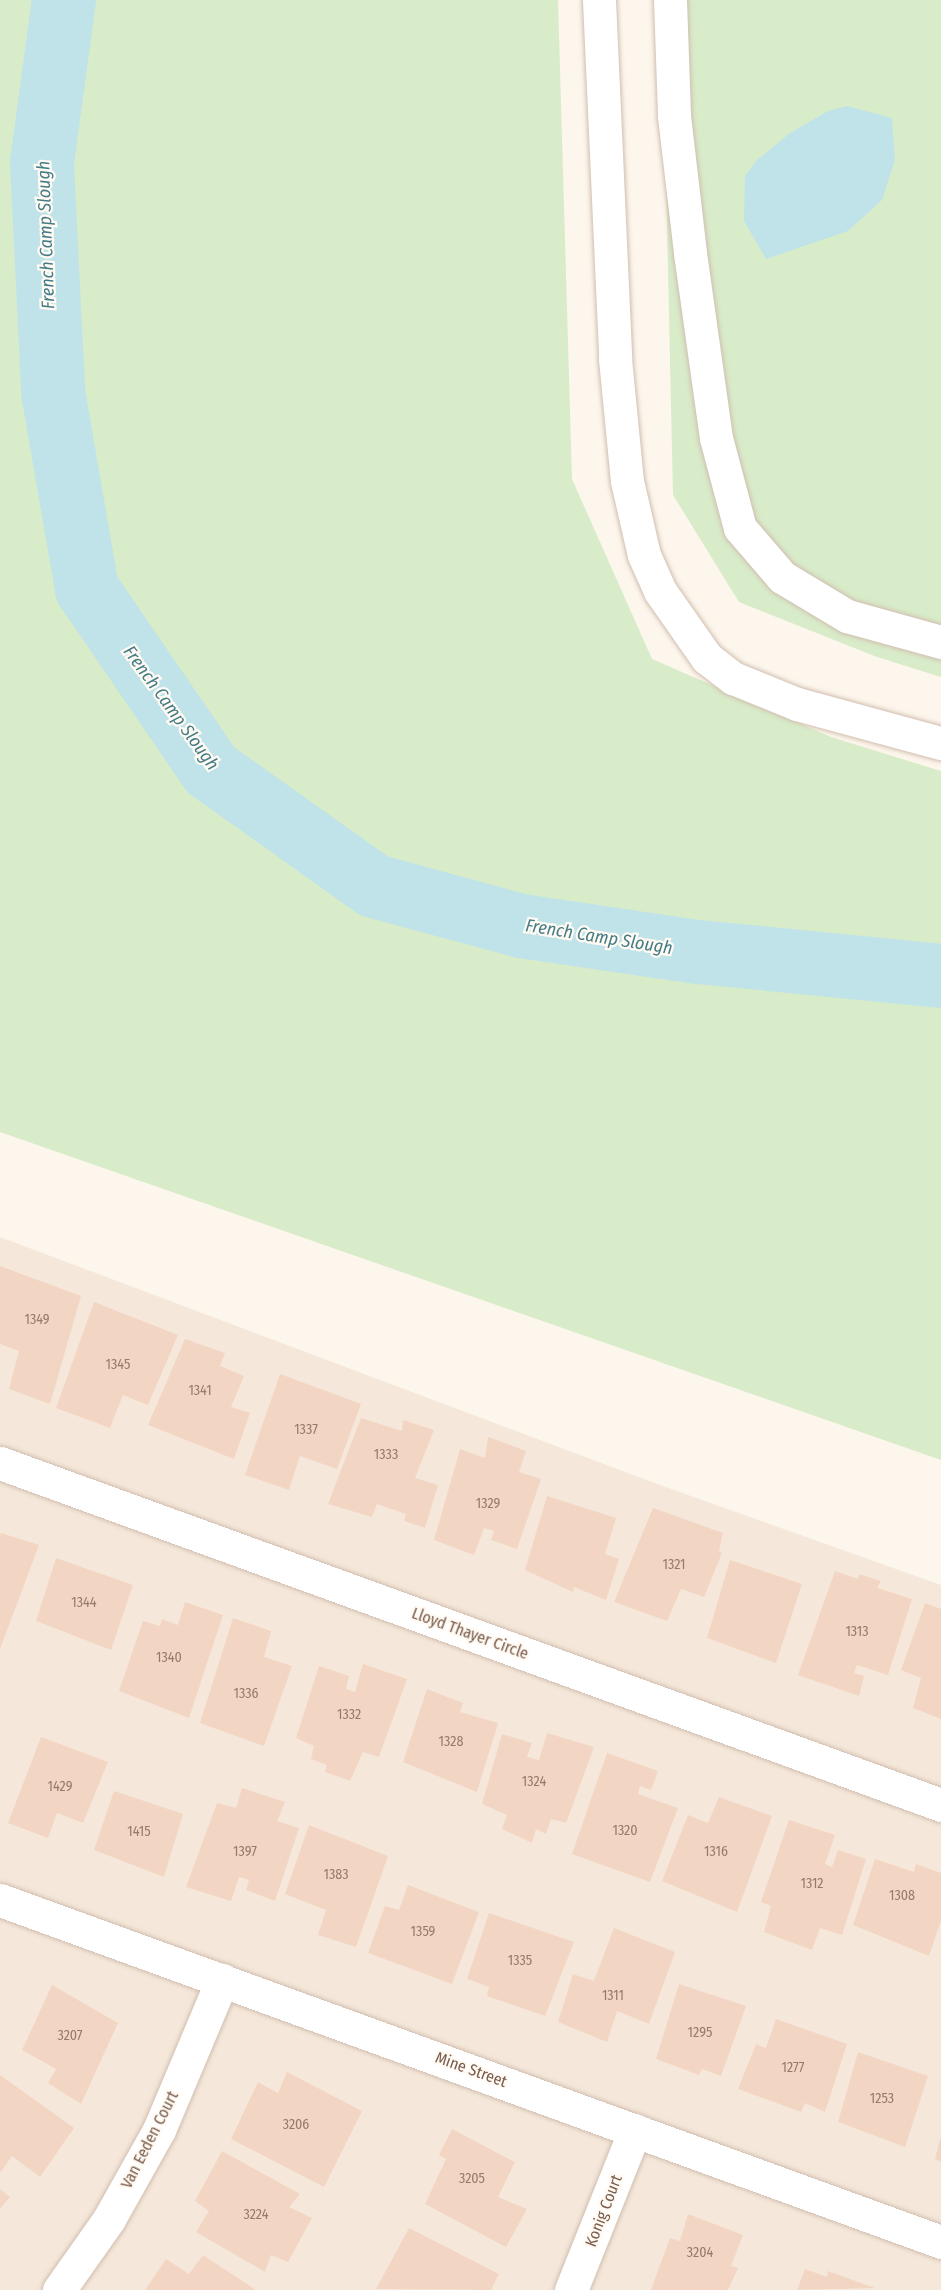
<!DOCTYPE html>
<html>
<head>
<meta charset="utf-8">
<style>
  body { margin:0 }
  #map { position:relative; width:941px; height:2290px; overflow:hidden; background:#fdf6ec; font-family:"Fira Sans Condensed",sans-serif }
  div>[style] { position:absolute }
  .residential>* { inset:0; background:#f5e8da }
  .green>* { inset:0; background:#d8ecc9 }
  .water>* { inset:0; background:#bfe3e8 }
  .river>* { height:64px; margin:-32px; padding:0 32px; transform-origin:32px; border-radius:32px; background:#bfe3e8 }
  .building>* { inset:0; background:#f3d5c3 }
  .roads { filter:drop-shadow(0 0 2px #d1beb0) drop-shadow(0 0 2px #d1beb0) }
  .minor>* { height:33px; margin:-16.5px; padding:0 16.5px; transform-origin:16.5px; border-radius:16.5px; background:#fff }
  span { translate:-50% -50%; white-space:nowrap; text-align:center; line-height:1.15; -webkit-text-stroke:4.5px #fffaf3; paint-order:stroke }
  .number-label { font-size:14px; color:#987a6a }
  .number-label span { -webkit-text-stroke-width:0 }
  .street-label { font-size:16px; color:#7a5c4d }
  .water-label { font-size:18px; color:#437c86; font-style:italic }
</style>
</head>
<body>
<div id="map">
  <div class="residential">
    <div style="clip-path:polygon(0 1237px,649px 1481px,941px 1585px,941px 2290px,0 2290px)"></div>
  </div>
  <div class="green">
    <div style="clip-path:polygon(0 0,558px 0,572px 479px,652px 659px,831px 737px,941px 771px,941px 1460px,0 1132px)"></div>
    <div style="clip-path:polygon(662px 0,941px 0,941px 677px,877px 657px,739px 602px,673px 495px)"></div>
  </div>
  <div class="water">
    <div style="clip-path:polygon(847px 106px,892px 118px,895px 160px,882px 200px,848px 231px,766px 259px,744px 221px,745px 176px,757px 160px,790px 133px,828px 111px)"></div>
  </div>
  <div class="river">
    <div style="left:64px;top:0;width:164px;rotate:97.7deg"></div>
    <div style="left:42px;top:163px;width:229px;rotate:87.2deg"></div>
    <div style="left:53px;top:392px;width:200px;rotate:80.2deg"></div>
    <div style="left:87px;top:589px;width:219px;rotate:55.6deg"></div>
    <div style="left:211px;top:770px;width:200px;rotate:35.4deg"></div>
    <div style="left:374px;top:886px;width:152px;rotate:15.2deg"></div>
    <div style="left:521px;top:926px;width:179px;rotate:8.4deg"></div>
    <div style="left:698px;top:952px;width:244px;rotate:5.6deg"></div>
  </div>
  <div class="building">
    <div style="clip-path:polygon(0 1266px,81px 1296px,50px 1404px,9px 1389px,19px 1351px,0 1344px)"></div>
    <div style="clip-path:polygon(94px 1302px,178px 1335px,148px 1405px,123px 1395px,110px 1428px,56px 1408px)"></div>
    <div style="clip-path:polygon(185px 1339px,225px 1353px,220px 1366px,244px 1376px,231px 1407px,250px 1413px,234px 1459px,148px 1425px)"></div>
    <div style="clip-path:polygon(280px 1374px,361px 1404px,337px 1469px,300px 1456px,289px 1490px,245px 1475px)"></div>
    <div style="clip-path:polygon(361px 1418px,402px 1431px,403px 1420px,434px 1430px,415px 1478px,438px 1485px,425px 1528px,404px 1521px,406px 1514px,377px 1504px,372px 1517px,328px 1504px)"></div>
    <div style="clip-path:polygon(488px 1437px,526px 1451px,519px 1472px,541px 1479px,517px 1549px,491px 1540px,494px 1531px,484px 1528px,474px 1555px,434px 1540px,460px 1449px,485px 1458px)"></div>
    <div style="clip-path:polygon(547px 1496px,616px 1518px,605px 1554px,619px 1559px,606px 1600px,574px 1587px,573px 1592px,525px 1570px)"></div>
    <div style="clip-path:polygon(653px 1508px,723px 1533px,719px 1551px,722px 1553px,704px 1597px,681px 1589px,667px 1621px,614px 1602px)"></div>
    <div style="clip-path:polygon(1px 1533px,39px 1545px,0 1649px,0 1536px)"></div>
    <div style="clip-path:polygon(56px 1558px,133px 1585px,111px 1650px,36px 1621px)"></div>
    <div style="clip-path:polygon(730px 1560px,802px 1584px,776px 1663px,707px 1638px)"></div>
    <div style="clip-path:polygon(835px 1571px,858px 1579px,859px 1574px,881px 1581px,877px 1588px,912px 1599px,888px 1675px,857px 1665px,854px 1673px,864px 1676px,859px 1696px,798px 1675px)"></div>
    <div style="clip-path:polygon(185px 1602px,223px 1615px,189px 1718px,119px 1691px,143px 1621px,160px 1626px,162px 1619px,178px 1625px)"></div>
    <div style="clip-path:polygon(925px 1603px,941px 1609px,941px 1719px,913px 1708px,921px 1678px,901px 1670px)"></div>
    <div style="clip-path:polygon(233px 1618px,271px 1631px,264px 1657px,292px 1666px,264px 1746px,200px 1723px)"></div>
    <div style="clip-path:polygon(363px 1664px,407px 1679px,379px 1757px,363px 1752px,350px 1781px,325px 1772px,327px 1765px,311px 1759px,314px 1746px,296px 1738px,319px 1666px,349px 1676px,346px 1689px,355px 1692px)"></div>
    <div style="clip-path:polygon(427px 1689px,463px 1703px,460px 1712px,498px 1723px,477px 1792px,403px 1762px)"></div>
    <div style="clip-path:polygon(547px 1733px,594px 1747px,566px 1823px,551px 1819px,546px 1834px,536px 1829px,532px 1843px,502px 1829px,507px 1815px,482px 1804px,502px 1734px,532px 1743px,527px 1757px,539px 1760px)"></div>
    <div style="clip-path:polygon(41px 1737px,108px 1762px,83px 1823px,57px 1813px,48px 1838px,8px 1823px)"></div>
    <div style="clip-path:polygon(607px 1753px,658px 1771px,651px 1790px,640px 1786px,638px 1794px,678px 1808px,650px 1882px,572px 1854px)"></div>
    <div style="clip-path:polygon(242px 1788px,285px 1802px,277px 1821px,299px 1828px,275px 1901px,246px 1890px,249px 1880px,239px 1877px,231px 1901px,186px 1887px,217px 1803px,236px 1808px)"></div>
    <div style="clip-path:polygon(114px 1791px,183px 1814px,164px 1877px,94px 1850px)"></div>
    <div style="clip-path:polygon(719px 1797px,772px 1816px,737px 1912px,662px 1881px,688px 1815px,708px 1823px)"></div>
    <div style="clip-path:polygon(789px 1820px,835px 1835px,825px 1864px,832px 1867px,838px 1850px,866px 1859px,842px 1935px,820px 1928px,812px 1950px,764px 1932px,771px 1906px,761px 1902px)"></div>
    <div style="clip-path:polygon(309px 1825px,388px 1856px,356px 1947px,318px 1935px,326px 1910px,285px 1894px)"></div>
    <div style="clip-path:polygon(875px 1859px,914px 1872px,916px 1864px,941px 1873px,941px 1920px,929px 1956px,853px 1925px)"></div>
    <div style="clip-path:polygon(408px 1885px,479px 1912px,452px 1984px,368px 1953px,385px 1906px,399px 1910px)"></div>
    <div style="clip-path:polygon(489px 1913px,574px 1942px,545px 2016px,487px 1996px,489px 1987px,467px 1979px)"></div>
    <div style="clip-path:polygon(614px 1928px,675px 1952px,649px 2024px,617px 2011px,607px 2042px,558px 2022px,573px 1974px,594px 1981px)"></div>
    <div style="clip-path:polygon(679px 1984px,746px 2006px,721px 2076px,702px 2069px,699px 2075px,656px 2059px)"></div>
    <div style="clip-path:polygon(52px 1985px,118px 2023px,81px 2104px,48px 2083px,56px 2069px,22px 2050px)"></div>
    <div style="clip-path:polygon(776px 2019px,847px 2044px,825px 2112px,805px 2103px,801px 2112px,738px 2089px,756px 2044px,766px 2048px)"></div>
    <div style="clip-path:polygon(858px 2052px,928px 2076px,905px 2147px,838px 2122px)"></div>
    <div style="clip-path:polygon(287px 2072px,362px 2111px,324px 2187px,231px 2139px,258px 2082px,278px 2093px)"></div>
    <div style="clip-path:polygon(0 2075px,74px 2128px,40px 2177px,12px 2156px,0 2173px)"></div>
    <div style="clip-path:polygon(452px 2129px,515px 2162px,498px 2197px,527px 2209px,506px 2247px,425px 2204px,446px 2159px,439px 2155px)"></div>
    <div style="clip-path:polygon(940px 2139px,941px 2139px,941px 2162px,935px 2159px)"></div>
    <div style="clip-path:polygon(222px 2151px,300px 2194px,289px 2207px,312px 2218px,288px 2262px,271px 2255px,265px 2272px,196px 2232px,209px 2211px,195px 2201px)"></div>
    <div style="clip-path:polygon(0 2189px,10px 2197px,0 2209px)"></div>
    <div style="clip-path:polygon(688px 2214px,743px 2235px,731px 2266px,738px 2268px,728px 2290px,651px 2290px,670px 2238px,680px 2241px)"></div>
    <div style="clip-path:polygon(409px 2228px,499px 2274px,491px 2290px,376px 2289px)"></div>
    <div style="clip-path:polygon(203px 2255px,256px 2290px,145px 2290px,166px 2259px,189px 2274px)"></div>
    <div style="clip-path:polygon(805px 2269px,827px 2277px,828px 2271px,875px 2288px,797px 2290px)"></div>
  </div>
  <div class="roads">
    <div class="minor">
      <div style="left:599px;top:0;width:359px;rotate:87.4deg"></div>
      <div style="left:615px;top:359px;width:123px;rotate:84.4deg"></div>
      <div style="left:627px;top:481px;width:76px;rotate:77.1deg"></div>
      <div style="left:644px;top:555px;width:39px;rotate:66deg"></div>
      <div style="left:660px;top:591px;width:82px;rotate:55deg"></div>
      <div style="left:707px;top:658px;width:33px;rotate:38deg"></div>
      <div style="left:733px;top:678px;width:69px;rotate:22.1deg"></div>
      <div style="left:797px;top:704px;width:149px;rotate:15.2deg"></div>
      <div style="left:670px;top:0;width:116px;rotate:88deg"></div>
      <div style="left:674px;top:116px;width:138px;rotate:83.3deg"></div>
      <div style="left:690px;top:253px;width:187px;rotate:82deg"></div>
      <div style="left:716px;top:438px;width:93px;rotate:75.1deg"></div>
      <div style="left:740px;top:528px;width:65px;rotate:49.4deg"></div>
      <div style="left:782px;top:577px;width:76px;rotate:31deg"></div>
      <div style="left:847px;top:616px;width:98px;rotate:15.5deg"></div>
      <div style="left:0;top:1463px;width:1001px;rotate:19.97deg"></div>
      <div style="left:0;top:1900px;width:1001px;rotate:19.97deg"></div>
      <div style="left:59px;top:2290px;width:87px;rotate:-54.8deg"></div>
      <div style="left:109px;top:2219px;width:102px;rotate:-60.7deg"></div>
      <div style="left:159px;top:2130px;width:163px;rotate:-67.2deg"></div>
      <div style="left:571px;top:2290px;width:172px;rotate:-68.2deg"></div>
    </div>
  </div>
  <div class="number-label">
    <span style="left:37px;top:1320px">1349</span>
    <span style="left:118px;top:1365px">1345</span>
    <span style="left:200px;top:1391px">1341</span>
    <span style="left:306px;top:1430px">1337</span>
    <span style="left:386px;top:1455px">1333</span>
    <span style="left:488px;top:1504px">1329</span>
    <span style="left:674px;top:1565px">1321</span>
    <span style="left:84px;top:1603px">1344</span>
    <span style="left:857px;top:1632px">1313</span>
    <span style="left:169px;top:1658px">1340</span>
    <span style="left:246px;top:1694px">1336</span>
    <span style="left:349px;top:1715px">1332</span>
    <span style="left:451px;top:1742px">1328</span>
    <span style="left:534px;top:1782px">1324</span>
    <span style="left:60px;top:1787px">1429</span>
    <span style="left:625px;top:1831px">1320</span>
    <span style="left:139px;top:1832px">1415</span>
    <span style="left:245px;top:1852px">1397</span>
    <span style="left:716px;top:1852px">1316</span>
    <span style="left:336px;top:1875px">1383</span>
    <span style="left:812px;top:1884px">1312</span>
    <span style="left:902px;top:1896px">1308</span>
    <span style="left:423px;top:1932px">1359</span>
    <span style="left:520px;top:1961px">1335</span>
    <span style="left:613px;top:1996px">1311</span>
    <span style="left:700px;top:2033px">1295</span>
    <span style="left:70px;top:2036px">3207</span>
    <span style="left:793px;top:2068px">1277</span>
    <span style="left:882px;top:2099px">1253</span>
    <span style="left:296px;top:2125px">3206</span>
    <span style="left:472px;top:2179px">3205</span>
    <span style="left:256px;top:2215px">3224</span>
    <span style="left:700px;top:2253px">3204</span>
  </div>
  <div class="street-label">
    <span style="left:470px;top:1634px;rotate:20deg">Lloyd Thayer Circle</span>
    <span style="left:471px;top:2070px;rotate:20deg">Mine Street</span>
    <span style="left:150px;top:2140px;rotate:-63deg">Van Eeden Court</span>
    <span style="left:604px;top:2211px;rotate:-69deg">Konig Court</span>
  </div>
  <div class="water-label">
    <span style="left:46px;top:235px;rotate:-92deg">French Camp Slough</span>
    <span style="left:171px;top:708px;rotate:54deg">French Camp Slough</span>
    <span style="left:599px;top:937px;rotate:9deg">French Camp Slough</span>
  </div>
</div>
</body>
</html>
